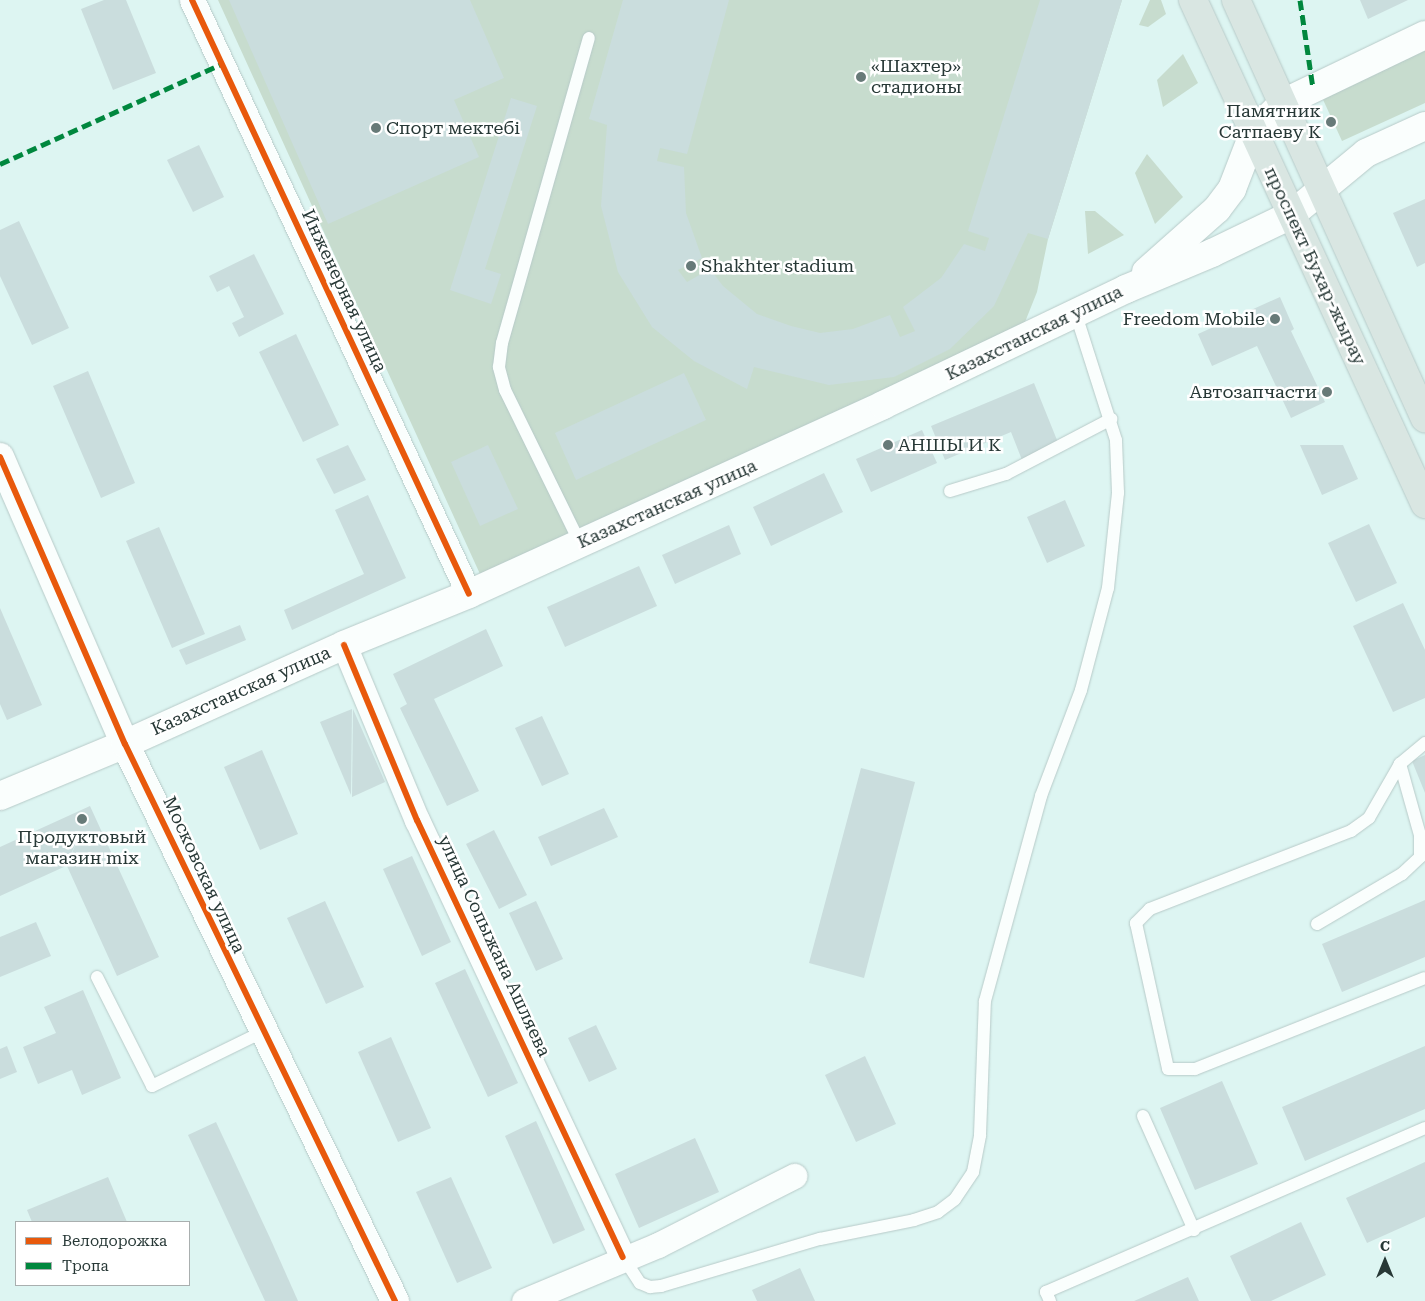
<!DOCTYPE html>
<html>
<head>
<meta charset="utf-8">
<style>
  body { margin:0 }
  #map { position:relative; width:1425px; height:1301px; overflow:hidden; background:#ddf5f2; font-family:"Roboto Serif",serif }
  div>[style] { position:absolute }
  .green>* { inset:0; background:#c7dcce }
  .building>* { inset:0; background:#cadddd }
  .roads { filter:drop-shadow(0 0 1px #b7cac8) drop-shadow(0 0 1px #b7cac8) }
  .service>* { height:12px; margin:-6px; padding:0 6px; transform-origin:6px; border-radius:6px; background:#fafefd }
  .minor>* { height:25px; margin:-12.5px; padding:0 12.5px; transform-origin:12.5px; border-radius:12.5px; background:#fafefd }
  .tertiary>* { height:28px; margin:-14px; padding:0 14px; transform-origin:14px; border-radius:14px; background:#fafefd }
  .secondary>* { height:28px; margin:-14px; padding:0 14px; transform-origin:14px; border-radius:14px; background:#fafefd }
  .primary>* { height:28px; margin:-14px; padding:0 14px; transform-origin:14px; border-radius:14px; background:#d9e6e2 }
  .quiet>* { height:5px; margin-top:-2.5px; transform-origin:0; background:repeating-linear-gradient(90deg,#00873e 0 10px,transparent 0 15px) }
  .cycleway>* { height:6px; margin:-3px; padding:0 3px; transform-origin:3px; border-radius:3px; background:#e8590c }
  .dots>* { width:14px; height:14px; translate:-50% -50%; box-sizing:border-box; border:2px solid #fff; border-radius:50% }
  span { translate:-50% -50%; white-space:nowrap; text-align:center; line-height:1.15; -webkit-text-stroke:5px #fff; paint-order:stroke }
  .poi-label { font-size:18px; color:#273836 }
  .left { translate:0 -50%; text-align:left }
  .right { translate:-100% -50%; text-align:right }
  .street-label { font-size:18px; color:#273836 }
  .legend { position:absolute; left:15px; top:1221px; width:175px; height:65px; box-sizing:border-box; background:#fff; border:1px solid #a9afaf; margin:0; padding:6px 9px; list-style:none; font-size:15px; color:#273836 }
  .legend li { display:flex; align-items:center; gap:10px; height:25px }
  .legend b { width:25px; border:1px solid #a9afaf }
  .north { position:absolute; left:1360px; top:1236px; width:50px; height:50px; -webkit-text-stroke:4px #fff; paint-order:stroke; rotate:0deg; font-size:14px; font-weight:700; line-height:20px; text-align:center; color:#273836 }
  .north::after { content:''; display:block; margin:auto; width:18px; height:22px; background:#273836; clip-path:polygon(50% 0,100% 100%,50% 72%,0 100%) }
</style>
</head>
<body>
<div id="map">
  <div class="green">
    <div style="clip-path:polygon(218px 0,1122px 0,1048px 239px,1037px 292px,1023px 327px,480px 574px)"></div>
    <div style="clip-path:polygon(1150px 0,1161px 0,1166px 14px,1148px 27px,1139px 25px)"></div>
    <div style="clip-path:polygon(1425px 45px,1425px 103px,1342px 141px,1320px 93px)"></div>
    <div style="clip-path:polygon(1183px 54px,1198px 83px,1163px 107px,1157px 80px)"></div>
    <div style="clip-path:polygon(1147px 154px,1183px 197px,1155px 224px,1135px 173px)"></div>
    <div style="clip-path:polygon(1085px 211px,1095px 211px,1124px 235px,1088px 254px)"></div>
  </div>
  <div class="building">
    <div style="clip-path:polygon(104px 0,126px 0,156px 73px,113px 90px,81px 9px)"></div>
    <div style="clip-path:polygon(229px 0,470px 0,504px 78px,454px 100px,479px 157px,328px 224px)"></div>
    <div style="clip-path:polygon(623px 0,729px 0,687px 154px,660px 148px,657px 161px,684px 167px,686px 213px,702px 258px,678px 270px,687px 282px,710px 269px,723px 286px,757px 314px,791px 326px,820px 333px,853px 329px,890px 315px,900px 337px,915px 331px,903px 307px,941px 278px,964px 244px,985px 251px,989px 238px,968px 231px,1040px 0,1122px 0,1048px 239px,1028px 233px,994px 306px,950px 349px,894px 377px,829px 385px,754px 367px,747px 389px,694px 361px,652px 327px,618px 272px,601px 206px,607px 125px,589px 119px)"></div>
    <div style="clip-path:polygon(1360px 0,1408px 0,1368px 19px)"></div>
    <div style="clip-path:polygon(511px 98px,537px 106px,485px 269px,501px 274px,491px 304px,450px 290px)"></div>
    <div style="clip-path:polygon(199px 145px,224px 197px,193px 212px,167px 160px)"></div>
    <div style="clip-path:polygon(1425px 199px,1425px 263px,1417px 267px,1393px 213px)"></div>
    <div style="clip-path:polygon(19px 221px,69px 328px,32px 345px,0 276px,0 230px)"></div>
    <div style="clip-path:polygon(254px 254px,284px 314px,239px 337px,232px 323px,244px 317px,229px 286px,217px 292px,209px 276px)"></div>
    <div style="clip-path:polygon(1280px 297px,1294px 329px,1291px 331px,1325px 402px,1291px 418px,1257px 346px,1212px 366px,1198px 334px)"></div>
    <div style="clip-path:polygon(296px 334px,339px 425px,303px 442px,259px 352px)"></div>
    <div style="clip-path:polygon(88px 371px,135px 483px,101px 498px,53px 386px)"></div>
    <div style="clip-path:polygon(684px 373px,706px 420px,576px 480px,555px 433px)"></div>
    <div style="clip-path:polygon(1034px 383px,1059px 445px,1022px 460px,1011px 432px,945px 460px,931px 426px)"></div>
    <div style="clip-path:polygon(922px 430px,937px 463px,871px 492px,856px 459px)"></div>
    <div style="clip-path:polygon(348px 445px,366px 480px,334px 494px,316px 459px)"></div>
    <div style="clip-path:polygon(488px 445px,518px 509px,480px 526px,451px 462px)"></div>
    <div style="clip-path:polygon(1300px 445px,1343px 445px,1358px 479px,1322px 495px)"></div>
    <div style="clip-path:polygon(824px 473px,843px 512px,771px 546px,753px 507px)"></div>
    <div style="clip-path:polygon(368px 495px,406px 578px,292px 630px,284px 610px,364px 574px,335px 510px)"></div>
    <div style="clip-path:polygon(1065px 500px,1085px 546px,1047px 563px,1027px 517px)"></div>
    <div style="clip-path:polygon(1369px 524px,1397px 583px,1356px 602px,1328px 543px)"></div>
    <div style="clip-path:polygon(729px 525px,741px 554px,675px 584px,662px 555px)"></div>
    <div style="clip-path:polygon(159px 527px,205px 634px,172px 648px,126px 541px)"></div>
    <div style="clip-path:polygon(639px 566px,657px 606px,565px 647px,547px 607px)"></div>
    <div style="clip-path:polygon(1403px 603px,1425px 650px,1425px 698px,1393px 712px,1353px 626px)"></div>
    <div style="clip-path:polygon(0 608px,42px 705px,7px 720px,0 704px)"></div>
    <div style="clip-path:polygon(240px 625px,246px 640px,186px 665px,179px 650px)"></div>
    <div style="clip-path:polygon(486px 629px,503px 666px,434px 699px,479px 791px,447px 806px,400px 708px,407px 704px,393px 674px)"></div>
    <div style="clip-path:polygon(352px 709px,351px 795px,320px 722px)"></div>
    <div style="clip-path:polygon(353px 709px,385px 782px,352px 797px)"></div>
    <div style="clip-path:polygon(542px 716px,569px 774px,542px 786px,515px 728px)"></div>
    <div style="clip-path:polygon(262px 750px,298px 834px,260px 850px,224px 767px)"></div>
    <div style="clip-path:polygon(1425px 755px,1425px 793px,1412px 761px)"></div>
    <div style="clip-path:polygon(861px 768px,915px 782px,864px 978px,809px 963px)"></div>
    <div style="clip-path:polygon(90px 806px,159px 957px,117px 976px,67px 866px,78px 838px,66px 866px,0 896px,0 847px)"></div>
    <div style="clip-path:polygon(604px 808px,618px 837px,551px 866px,538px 837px)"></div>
    <div style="clip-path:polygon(494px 830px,527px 895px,499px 909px,466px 844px)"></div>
    <div style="clip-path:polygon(412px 856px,451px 942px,422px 956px,383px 869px)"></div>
    <div style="clip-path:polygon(1425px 900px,1425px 957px,1342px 992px,1322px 944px)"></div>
    <div style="clip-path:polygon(325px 901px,364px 987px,326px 1004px,287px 918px)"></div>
    <div style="clip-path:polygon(536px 901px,563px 959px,536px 971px,509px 913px)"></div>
    <div style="clip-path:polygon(36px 922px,51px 956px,0 977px,0 937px)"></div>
    <div style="clip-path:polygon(465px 969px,518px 1083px,488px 1097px,435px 983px)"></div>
    <div style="clip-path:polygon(83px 990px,121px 1078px,82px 1095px,72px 1070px,38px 1084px,23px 1047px,56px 1033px,44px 1007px)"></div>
    <div style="clip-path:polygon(596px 1025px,617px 1069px,589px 1082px,568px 1038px)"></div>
    <div style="clip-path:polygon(391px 1037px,431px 1128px,398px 1142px,358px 1052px)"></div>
    <div style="clip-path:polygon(7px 1046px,17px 1072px,0 1079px,0 1049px)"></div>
    <div style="clip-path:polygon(1425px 1046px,1425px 1109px,1305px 1161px,1282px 1107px)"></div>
    <div style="clip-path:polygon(865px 1056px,896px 1124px,856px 1142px,825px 1075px)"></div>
    <div style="clip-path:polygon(1222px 1081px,1258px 1164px,1195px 1190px,1160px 1108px)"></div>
    <div style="clip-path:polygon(536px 1121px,585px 1230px,553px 1244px,505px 1136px)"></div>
    <div style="clip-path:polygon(216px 1122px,270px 1238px,298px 1301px,265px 1301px,188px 1135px)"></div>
    <div style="clip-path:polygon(695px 1138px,719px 1192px,639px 1228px,615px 1174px)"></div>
    <div style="clip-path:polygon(1425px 1162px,1425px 1217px,1367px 1243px,1346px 1198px)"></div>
    <div style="clip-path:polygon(108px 1177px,127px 1222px,32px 1222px,27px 1210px)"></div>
    <div style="clip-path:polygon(451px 1177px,492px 1268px,457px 1283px,416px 1192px)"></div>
    <div style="clip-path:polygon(1301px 1222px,1326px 1275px,1271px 1301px,1251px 1301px,1230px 1256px)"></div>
    <div style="clip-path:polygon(800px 1268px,815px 1301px,757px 1301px,752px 1290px)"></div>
    <div style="clip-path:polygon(1188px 1277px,1199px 1301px,1134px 1301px,1141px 1298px)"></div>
  </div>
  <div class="roads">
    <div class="service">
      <div style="left:950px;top:491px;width:59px;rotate:-16.9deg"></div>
      <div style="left:1006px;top:474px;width:119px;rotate:-27.6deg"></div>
      <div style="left:580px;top:543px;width:170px;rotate:-116.1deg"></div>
      <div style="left:505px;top:390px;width:24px;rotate:-105deg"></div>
      <div style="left:499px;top:367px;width:24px;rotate:-83deg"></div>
      <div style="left:502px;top:343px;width:317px;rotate:-74.1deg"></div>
      <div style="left:1425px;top:743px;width:33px;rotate:140deg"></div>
      <div style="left:1400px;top:764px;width:62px;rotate:119.9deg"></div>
      <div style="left:1369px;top:818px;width:22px;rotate:144deg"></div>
      <div style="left:1351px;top:831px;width:216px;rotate:158.8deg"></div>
      <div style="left:1150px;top:909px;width:20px;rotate:135deg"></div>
      <div style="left:1136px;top:923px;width:149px;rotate:77.6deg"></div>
      <div style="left:1168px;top:1069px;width:27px"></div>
      <div style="left:1195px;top:1069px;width:247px;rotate:-21.6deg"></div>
      <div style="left:1317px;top:924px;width:99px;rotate:-30.5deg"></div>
      <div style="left:1402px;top:874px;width:25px;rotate:-43deg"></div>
      <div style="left:1420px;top:857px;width:22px;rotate:-90deg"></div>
      <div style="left:1420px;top:835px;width:74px;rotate:-105.7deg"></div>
      <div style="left:97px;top:977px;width:122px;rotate:63.2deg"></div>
      <div style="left:152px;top:1086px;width:123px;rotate:-26.1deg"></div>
      <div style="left:1143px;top:1116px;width:125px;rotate:65.9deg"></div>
      <div style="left:623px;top:1257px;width:31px;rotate:57deg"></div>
      <div style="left:640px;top:1283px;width:11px;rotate:22deg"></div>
      <div style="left:650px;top:1287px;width:11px;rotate:-5deg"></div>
      <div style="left:661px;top:1286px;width:166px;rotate:-16.5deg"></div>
      <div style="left:820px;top:1239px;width:96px;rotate:-11.4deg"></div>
      <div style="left:914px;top:1220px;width:25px;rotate:-18deg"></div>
      <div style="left:938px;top:1212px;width:21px;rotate:-37deg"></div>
      <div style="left:955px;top:1199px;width:32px;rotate:-56deg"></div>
      <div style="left:973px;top:1172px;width:38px;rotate:-79deg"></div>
      <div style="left:980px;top:1135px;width:134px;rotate:-87.9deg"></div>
      <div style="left:985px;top:1001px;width:213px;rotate:-74.7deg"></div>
      <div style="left:1041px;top:796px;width:113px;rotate:-69.3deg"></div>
      <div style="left:1081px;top:690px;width:106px;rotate:-75.2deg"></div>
      <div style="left:1108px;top:588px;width:96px;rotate:-84deg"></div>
      <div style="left:1118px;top:493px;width:53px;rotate:-92.2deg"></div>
      <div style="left:1116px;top:440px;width:131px;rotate:-107.7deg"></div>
      <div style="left:1050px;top:1301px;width:10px;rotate:-114deg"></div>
      <div style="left:1046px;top:1292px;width:413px;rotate:-23.4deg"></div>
    </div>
    <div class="minor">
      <div style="left:192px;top:0;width:655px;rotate:65deg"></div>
      <div style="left:344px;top:645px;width:190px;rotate:67.4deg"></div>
      <div style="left:417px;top:820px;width:483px;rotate:64.8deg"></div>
      <div style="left:524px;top:1301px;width:145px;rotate:-22.7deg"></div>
      <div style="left:658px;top:1245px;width:153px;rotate:-26.9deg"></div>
    </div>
    <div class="tertiary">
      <div style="left:0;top:457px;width:313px;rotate:66.5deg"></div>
      <div style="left:125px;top:744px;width:619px;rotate:64.14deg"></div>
    </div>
    <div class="secondary">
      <div style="left:1146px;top:272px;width:95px;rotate:-41.6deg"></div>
      <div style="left:1217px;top:209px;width:25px;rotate:-53deg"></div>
      <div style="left:1232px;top:189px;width:61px;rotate:-68.9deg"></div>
      <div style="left:1254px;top:132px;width:41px;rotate:-45deg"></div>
      <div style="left:1283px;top:103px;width:157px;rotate:-25.6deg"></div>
      <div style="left:0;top:796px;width:135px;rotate:-22.6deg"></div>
      <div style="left:125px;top:744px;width:240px;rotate:-24.3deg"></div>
      <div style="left:344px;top:645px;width:135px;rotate:-22.2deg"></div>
      <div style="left:469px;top:594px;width:455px;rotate:-24.5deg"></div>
      <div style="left:883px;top:405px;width:269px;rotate:-25.5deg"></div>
      <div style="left:1126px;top:289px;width:93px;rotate:-22.7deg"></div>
      <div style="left:1212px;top:253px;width:88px;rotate:-25.7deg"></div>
      <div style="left:1291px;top:215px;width:97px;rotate:-39.6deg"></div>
      <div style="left:1366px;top:153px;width:65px;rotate:-24.6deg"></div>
    </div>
    <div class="primary">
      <div style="left:1193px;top:0;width:555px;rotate:65.28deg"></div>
      <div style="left:1236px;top:0;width:459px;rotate:65.7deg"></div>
    </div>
  </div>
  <div class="quiet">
    <div style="left:1300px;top:0;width:89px;rotate:81.6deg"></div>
    <div style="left:0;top:164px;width:243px;rotate:-24.3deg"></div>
  </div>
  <div class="cycleway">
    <div style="left:192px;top:0;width:655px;rotate:65deg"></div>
    <div style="left:0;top:457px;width:313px;rotate:66.5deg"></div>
    <div style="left:125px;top:744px;width:619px;rotate:64.14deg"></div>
    <div style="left:344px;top:645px;width:190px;rotate:67.4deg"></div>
    <div style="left:417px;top:820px;width:483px;rotate:64.8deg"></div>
  </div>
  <div class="dots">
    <div style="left:861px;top:77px;background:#677a78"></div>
    <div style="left:1331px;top:122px;background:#677a78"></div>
    <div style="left:376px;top:128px;background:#677a78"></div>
    <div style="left:691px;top:266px;background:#677a78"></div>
    <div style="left:1275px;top:319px;background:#677a78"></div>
    <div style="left:1327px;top:392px;background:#677a78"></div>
    <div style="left:888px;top:445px;background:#677a78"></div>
    <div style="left:82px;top:819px;background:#677a78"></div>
  </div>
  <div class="poi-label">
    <span class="left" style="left:871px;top:77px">«Шахтер»<br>стадионы</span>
    <span class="right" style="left:1321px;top:122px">Памятник<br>Сатпаеву К</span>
    <span class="left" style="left:386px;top:128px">Спорт мектебі</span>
    <span class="left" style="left:701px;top:266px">Shakhter stadium</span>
    <span class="right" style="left:1265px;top:319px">Freedom Mobile</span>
    <span class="right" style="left:1317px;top:392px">Автозапчасти</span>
    <span class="left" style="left:898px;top:445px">АНШЫ И К</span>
    <span style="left:82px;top:848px">Продуктовый<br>магазин mix</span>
  </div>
  <div class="street-label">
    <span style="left:1315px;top:266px;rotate:65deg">проспект Бухар-жырау</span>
    <span style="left:344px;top:291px;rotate:65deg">Инженерная улица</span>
    <span style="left:1034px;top:333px;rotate:-26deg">Казахстанская улица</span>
    <span style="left:667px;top:504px;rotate:-24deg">Казахстанская улица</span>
    <span style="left:241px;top:691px;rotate:-24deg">Казахстанская улица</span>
    <span style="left:204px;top:875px;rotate:65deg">Московская улица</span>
    <span style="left:494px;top:946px;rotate:65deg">улица Сопыжана Ашляева</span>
  </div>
  <ul class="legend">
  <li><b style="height:6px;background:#e8590c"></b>Велодорожка</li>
  <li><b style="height:6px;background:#00873e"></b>Тропа</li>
  </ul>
  <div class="north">С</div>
</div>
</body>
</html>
